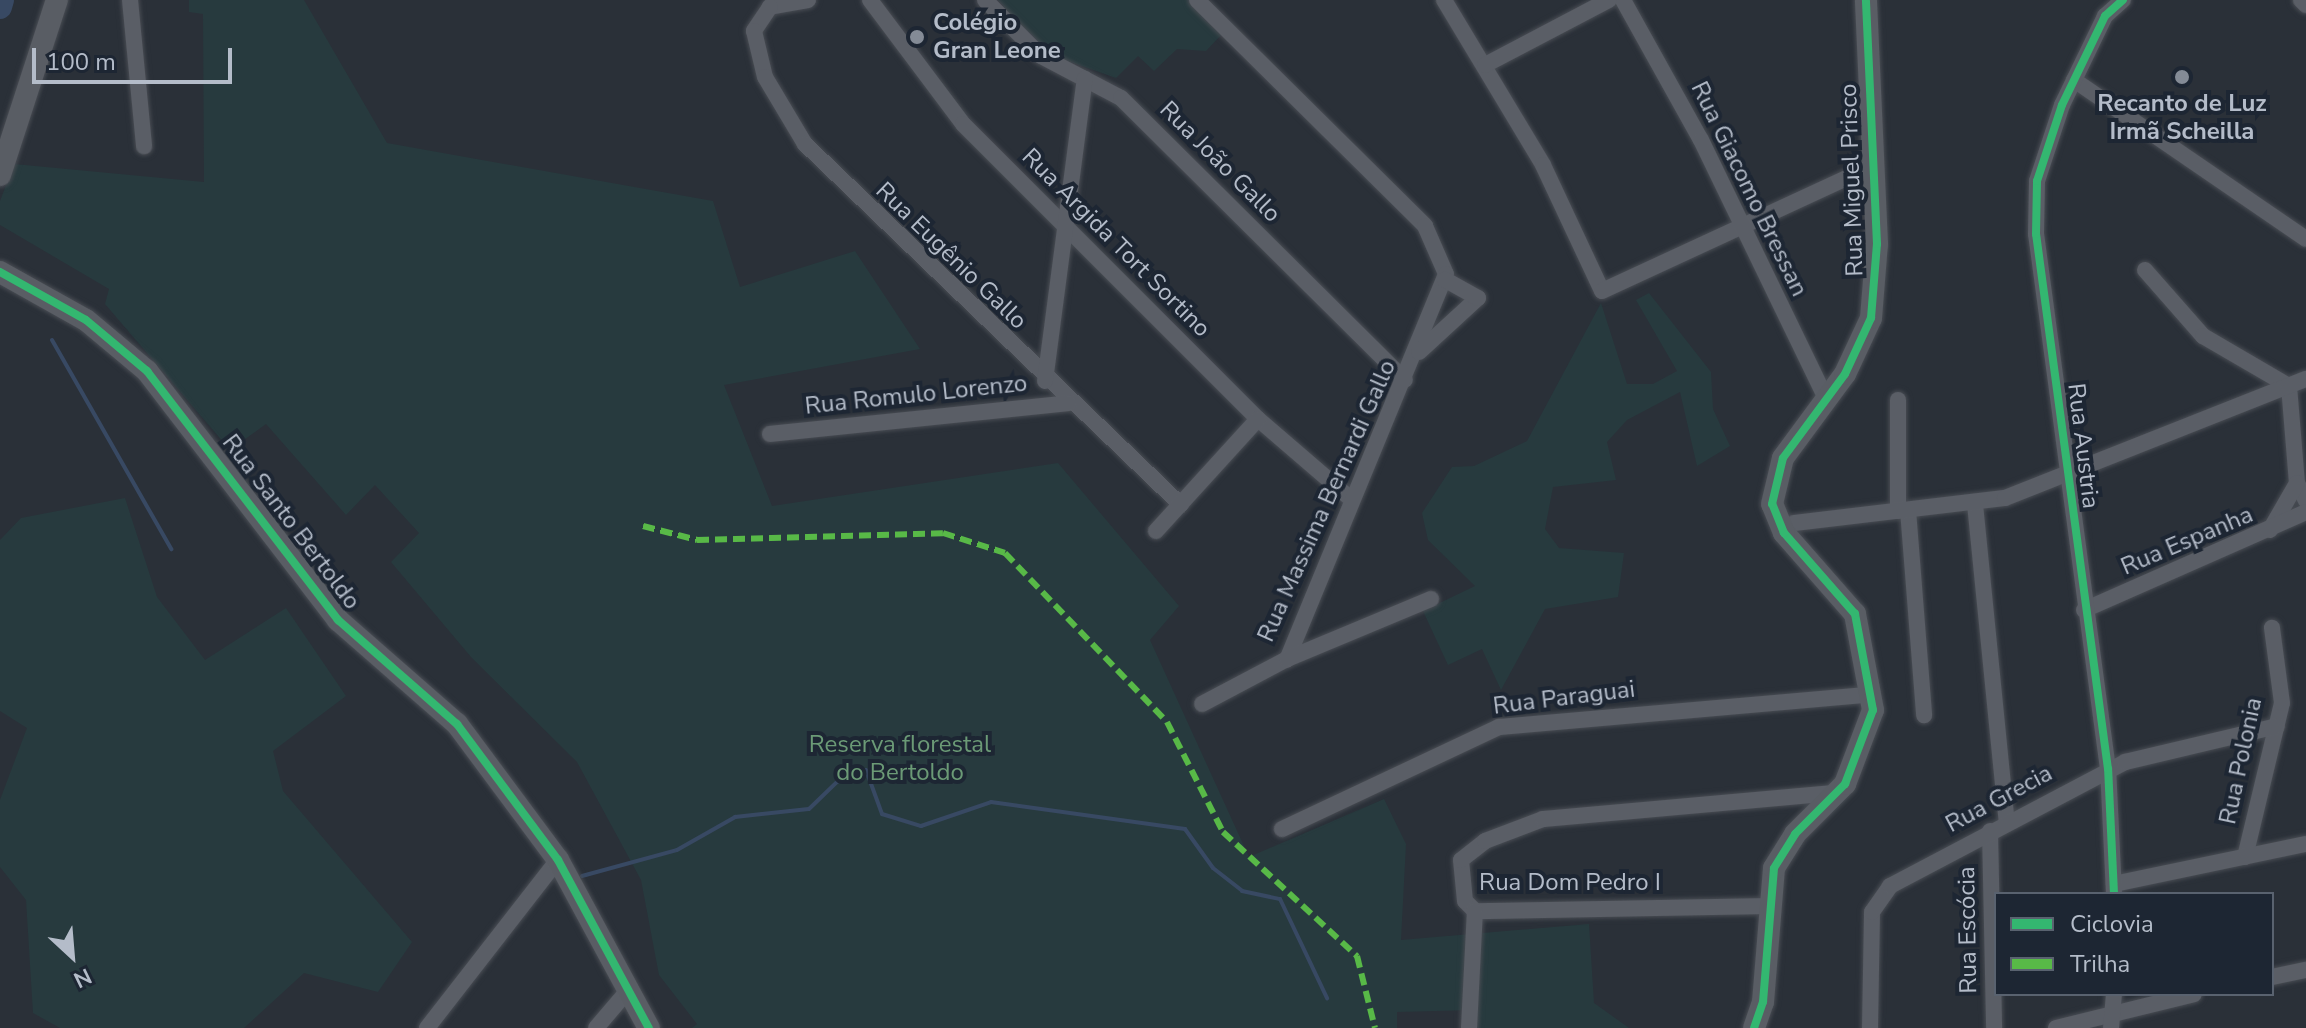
<!DOCTYPE html>
<html>
<head>
<meta charset="utf-8">
<style>
  body { margin:0 }
  #map { position:relative; width:2306px; height:1028px; overflow:hidden; background:#2a3038; font-family:"Nunito Sans",sans-serif }
  div>[style] { position:absolute }
  .green>* { inset:0; background:#273a3e }
  .stream>* { height:4px; margin:-2px; padding:0 2px; transform-origin:2px; border-radius:2px; background:#384963 }
  .river>* { height:24px; margin:-12px; padding:0 12px; transform-origin:12px; border-radius:12px; background:#384963 }
  .roads { filter:drop-shadow(0 0 2px #484c53) drop-shadow(0 0 2px #484c53) }
  .street>* { height:16px; margin:-8px; padding:0 8px; transform-origin:8px; border-radius:8px; background:#5a5e66 }
  .secondary>* { height:22px; margin:-11px; padding:0 11px; transform-origin:11px; border-radius:11px; background:#595d64 }
  .quiet>* { height:6px; margin-top:-3px; transform-origin:0; background:repeating-linear-gradient(90deg,#58b947 0 12px,transparent 0 18px) }
  .cycleway>* { height:8px; margin:-4px; padding:0 4px; transform-origin:4px; border-radius:4px; background:#33b770 }
  .dots>* { width:22px; height:22px; translate:-50% -50%; box-sizing:border-box; border:4px solid #1d2633; border-radius:50% }
  span { translate:-50% -50%; white-space:nowrap; text-align:center; line-height:1.15; -webkit-text-stroke:8px #1d2633; paint-order:stroke }
  .poi-label { font-size:24px; color:#b4bcc9; font-weight:700 }
  .left { translate:0 -50%; text-align:left }
  .street-label { font-size:24px; color:#b4bcc9 }
  .park-label { font-size:24px; color:#6b9a76 }
  .legend { position:absolute; left:1994px; top:892px; width:280px; height:104px; box-sizing:border-box; background:#1d2633; border:2px solid #59626f; margin:0; padding:10px 14px; list-style:none; font-size:24px; color:#b4bcc9 }
  .legend li { display:flex; align-items:center; gap:16px; height:40px }
  .legend b { width:40px; border:2px solid #59626f }
  .north { position:absolute; left:32px; top:916px; width:80px; height:80px; -webkit-text-stroke:6px #1d2633; paint-order:stroke; rotate:154deg; font-size:22px; font-weight:700; line-height:32px; text-align:center; color:#b4bcc9 }
  .north::after { content:''; display:block; margin:auto; width:28px; height:36px; background:#b4bcc9; clip-path:polygon(50% 0,100% 100%,50% 72%,0 100%) }
  .scale { position:absolute; left:32px; top:48px; width:200px; height:36px; box-sizing:border-box; border:4px solid #b4bcc9; border-top:0; padding-left:10px; font-size:24px; line-height:28px; white-space:nowrap; color:#b4bcc9; -webkit-text-stroke:6px #1d2633; paint-order:stroke }
</style>
</head>
<body>
<div id="map">
  <div class="green">
    <div style="clip-path:polygon(189px 0,304px 0,387px 143px,713px 201px,740px 287px,855px 251px,920px 349px,724px 385px,772px 506px,1058px 463px,1179px 606px,1150px 640px,1249px 857px,1384px 799px,1406px 844px,1401px 940px,1589px 924px,1594px 1003px,1629px 1028px,1476px 1028px,1475px 1010px,1397px 1012px,1397px 1028px,692px 1028px,697px 1024px,659px 975px,641px 880px,577px 762px,471px 657px,391px 562px,419px 533px,375px 485px,346px 515px,266px 424px,230px 450px,105px 304px,109px 289px,0 225px,0 201px,14px 164px,204px 182px,203px 14px,189px 12px)"></div>
    <div style="clip-path:polygon(998px 0,1190px 0,1224px 32px,1206px 51px,1177px 49px,1154px 71px,1138px 56px,1116px 78px,1045px 53px)"></div>
    <div style="clip-path:polygon(1649px 293px,1711px 372px,1713px 409px,1730px 446px,1697px 466px,1680px 392px,1627px 420px,1607px 442px,1616px 480px,1553px 487px,1545px 529px,1559px 548px,1624px 553px,1618px 597px,1545px 609px,1501px 690px,1482px 649px,1448px 665px,1423px 611px,1475px 586px,1428px 540px,1422px 513px,1452px 467px,1474px 466px,1527px 441px,1601px 303px,1627px 384px,1653px 384px,1677px 371px,1636px 300px)"></div>
    <div style="clip-path:polygon(125px 498px,157px 597px,205px 660px,286px 608px,346px 696px,273px 751px,283px 791px,412px 942px,378px 992px,304px 973px,244px 1028px,60px 1028px,33px 1013px,26px 900px,0 867px,0 800px,27px 728px,0 711px,0 540px,21px 518px)"></div>
  </div>
  <div class="stream">
    <div style="left:52px;top:340px;width:241px;rotate:60.3deg"></div>
    <div style="left:582px;top:876px;width:98px;rotate:-15.3deg"></div>
    <div style="left:677px;top:850px;width:67px;rotate:-29.6deg"></div>
    <div style="left:735px;top:817px;width:74px;rotate:-6.2deg"></div>
    <div style="left:809px;top:809px;width:39px;rotate:-44deg"></div>
    <div style="left:837px;top:782px;width:31px;rotate:-22deg"></div>
    <div style="left:866px;top:770px;width:47px;rotate:70deg"></div>
    <div style="left:882px;top:814px;width:41px;rotate:17.1deg"></div>
    <div style="left:921px;top:826px;width:74px;rotate:-18.9deg"></div>
    <div style="left:991px;top:802px;width:196px;rotate:7.9deg"></div>
    <div style="left:1185px;top:829px;width:48px;rotate:54.3deg"></div>
    <div style="left:1213px;top:868px;width:37px;rotate:38deg"></div>
    <div style="left:1242px;top:891px;width:39px;rotate:12deg"></div>
    <div style="left:1280px;top:899px;width:110px;rotate:64.6deg"></div>
  </div>
  <div class="river">
    <div style="left:0;top:7px;width:7px;rotate:-74deg"></div>
  </div>
  <div class="roads">
    <div class="street">
      <div style="left:130px;top:0;width:147px;rotate:84.5deg"></div>
      <div style="left:808px;top:0;width:39px;rotate:170deg"></div>
      <div style="left:770px;top:7px;width:29px;rotate:124deg"></div>
      <div style="left:754px;top:31px;width:47px;rotate:76.6deg"></div>
      <div style="left:765px;top:77px;width:78px;rotate:59.2deg"></div>
      <div style="left:805px;top:144px;width:521px;rotate:43.83deg"></div>
      <div style="left:870px;top:0;width:155px;rotate:53.1deg"></div>
      <div style="left:963px;top:124px;width:417px;rotate:45deg"></div>
      <div style="left:1258px;top:419px;width:123px;rotate:40.7deg"></div>
      <div style="left:985px;top:0;width:79px;rotate:45deg"></div>
      <div style="left:1041px;top:56px;width:90px;rotate:27.7deg"></div>
      <div style="left:1121px;top:98px;width:400px;rotate:44.8deg"></div>
      <div style="left:1197px;top:0;width:321px;rotate:44.7deg"></div>
      <div style="left:1425px;top:226px;width:52px;rotate:66.4deg"></div>
      <div style="left:1446px;top:274px;width:417px;rotate:112.4deg"></div>
      <div style="left:1287px;top:659px;width:96px;rotate:152.1deg"></div>
      <div style="left:1444px;top:0;width:192px;rotate:59deg"></div>
      <div style="left:1543px;top:165px;width:139px;rotate:64.9deg"></div>
      <div style="left:1602px;top:291px;width:298px;rotate:-24.8deg"></div>
      <div style="left:1623px;top:0;width:160px;rotate:60.9deg"></div>
      <div style="left:1701px;top:140px;width:290px;rotate:64.2deg"></div>
      <div style="left:2301px;top:0;width:7px;rotate:45deg"></div>
      <div style="left:1485px;top:65px;width:140px;rotate:-27.7deg"></div>
      <div style="left:2074px;top:80px;width:281px;rotate:34.4deg"></div>
      <div style="left:2145px;top:270px;width:88px;rotate:48.7deg"></div>
      <div style="left:2203px;top:336px;width:99px;rotate:30.2deg"></div>
      <div style="left:2289px;top:386px;width:97px;rotate:85.3deg"></div>
      <div style="left:2297px;top:483px;width:20px;rotate:63deg"></div>
      <div style="left:1419px;top:352px;width:80px;rotate:-42.5deg"></div>
      <div style="left:1478px;top:298px;width:38px;rotate:-151deg"></div>
      <div style="left:1045px;top:381px;width:305px;rotate:-82.5deg"></div>
      <div style="left:770px;top:434px;width:300px;rotate:-5.9deg"></div>
      <div style="left:1975px;top:504px;width:320px;rotate:84.3deg"></div>
      <div style="left:1908px;top:510px;width:206px;rotate:85.5deg"></div>
      <div style="left:1898px;top:511px;width:111px;rotate:-90deg"></div>
      <div style="left:1794px;top:523px;width:212px;rotate:-6.8deg"></div>
      <div style="left:2005px;top:498px;width:324px;rotate:-21.6deg"></div>
      <div style="left:2270px;top:530px;width:54px;rotate:-60.1deg"></div>
      <div style="left:1156px;top:531px;width:151px;rotate:-47.7deg"></div>
      <div style="left:2084px;top:610px;width:243px;rotate:-23.8deg"></div>
      <div style="left:1287px;top:659px;width:156px;rotate:-22.6deg"></div>
      <div style="left:1282px;top:829px;width:240px;rotate:-25.2deg"></div>
      <div style="left:1499px;top:727px;width:375px;rotate:-5deg"></div>
      <div style="left:1990px;top:831px;width:197px;rotate:88.8deg"></div>
      <div style="left:2245px;top:857px;width:158px;rotate:-76.5deg"></div>
      <div style="left:2282px;top:703px;width:76px;rotate:-97.6deg"></div>
      <div style="left:2114px;top:884px;width:196px;rotate:-11.8deg"></div>
      <div style="left:2114px;top:894px;width:125px;rotate:-92.7deg"></div>
      <div style="left:2108px;top:769px;width:540px;rotate:-97.66deg"></div>
      <div style="left:2036px;top:234px;width:53px;rotate:-88.9deg"></div>
      <div style="left:2037px;top:181px;width:80px;rotate:-71.8deg"></div>
      <div style="left:2062px;top:105px;width:99px;rotate:-64.2deg"></div>
      <div style="left:2105px;top:16px;width:24px;rotate:-42deg"></div>
      <div style="left:1770px;top:906px;width:295px;rotate:179deg"></div>
      <div style="left:1475px;top:911px;width:14px;rotate:-135deg"></div>
      <div style="left:1465px;top:901px;width:41px;rotate:-95.6deg"></div>
      <div style="left:1461px;top:860px;width:31px;rotate:-38deg"></div>
      <div style="left:1485px;top:841px;width:62px;rotate:-20.8deg"></div>
      <div style="left:1543px;top:819px;width:295px;rotate:-5.1deg"></div>
      <div style="left:2272px;top:977px;width:35px;rotate:-12deg"></div>
      <div style="left:427px;top:1028px;width:213px;rotate:-52.1deg"></div>
      <div style="left:596px;top:1028px;width:45px;rotate:-49.5deg"></div>
      <div style="left:1469px;top:1028px;width:117px;rotate:-87.1deg"></div>
      <div style="left:1870px;top:1028px;width:116px;rotate:-89deg"></div>
      <div style="left:1872px;top:912px;width:32px;rotate:-55deg"></div>
      <div style="left:1890px;top:886px;width:266px;rotate:-27.8deg"></div>
      <div style="left:2125px;top:762px;width:156px;rotate:-13.3deg"></div>
      <div style="left:2056px;top:1028px;width:142px;rotate:-13.8deg"></div>
      <div style="left:2111px;top:1028px;width:34px;rotate:-85deg"></div>
    </div>
    <div class="secondary">
      <div style="left:0;top:175px;width:184px;rotate:-72deg"></div>
      <div style="left:0;top:272px;width:98px;rotate:29.2deg"></div>
      <div style="left:86px;top:320px;width:80px;rotate:39.9deg"></div>
      <div style="left:147px;top:371px;width:314px;rotate:52.5deg"></div>
      <div style="left:338px;top:620px;width:158px;rotate:41.2deg"></div>
      <div style="left:457px;top:724px;width:169px;rotate:53.4deg"></div>
      <div style="left:558px;top:860px;width:191px;rotate:61.6deg"></div>
      <div style="left:1754px;top:1028px;width:28px;rotate:-71deg"></div>
      <div style="left:1763px;top:1002px;width:134px;rotate:-85.3deg"></div>
      <div style="left:1774px;top:868px;width:40px;rotate:-58deg"></div>
      <div style="left:1795px;top:834px;width:71px;rotate:-45deg"></div>
      <div style="left:1845px;top:784px;width:79px;rotate:-69.3deg"></div>
      <div style="left:1873px;top:710px;width:98px;rotate:-100.6deg"></div>
      <div style="left:1855px;top:614px;width:108px;rotate:-131.2deg"></div>
      <div style="left:1784px;top:533px;width:31px;rotate:-112deg"></div>
      <div style="left:1772px;top:504px;width:47px;rotate:-76.6deg"></div>
      <div style="left:1783px;top:458px;width:104px;rotate:-53.6deg"></div>
      <div style="left:1845px;top:374px;width:62px;rotate:-65.1deg"></div>
      <div style="left:1871px;top:318px;width:74px;rotate:-85.4deg"></div>
      <div style="left:1877px;top:244px;width:244px;rotate:-92.6deg"></div>
    </div>
  </div>
  <div class="quiet">
    <div style="left:643px;top:526px;width:56px;rotate:14.5deg"></div>
    <div style="left:697px;top:540px;width:246px;rotate:-1.6deg"></div>
    <div style="left:943px;top:533px;width:65px;rotate:17.9deg"></div>
    <div style="left:1005px;top:553px;width:234px;rotate:46.2deg"></div>
    <div style="left:1167px;top:722px;width:123px;rotate:63deg"></div>
    <div style="left:1223px;top:832px;width:183px;rotate:42.8deg"></div>
    <div style="left:1357px;top:956px;width:74px;rotate:76deg"></div>
  </div>
  <div class="cycleway">
    <div style="left:0;top:272px;width:98px;rotate:29.2deg"></div>
    <div style="left:86px;top:320px;width:80px;rotate:39.9deg"></div>
    <div style="left:147px;top:371px;width:314px;rotate:52.5deg"></div>
    <div style="left:338px;top:620px;width:158px;rotate:41.2deg"></div>
    <div style="left:457px;top:724px;width:169px;rotate:53.4deg"></div>
    <div style="left:558px;top:860px;width:191px;rotate:61.6deg"></div>
    <div style="left:2114px;top:894px;width:125px;rotate:-92.7deg"></div>
    <div style="left:2108px;top:769px;width:540px;rotate:-97.66deg"></div>
    <div style="left:2036px;top:234px;width:53px;rotate:-88.9deg"></div>
    <div style="left:2037px;top:181px;width:80px;rotate:-71.8deg"></div>
    <div style="left:2062px;top:105px;width:99px;rotate:-64.2deg"></div>
    <div style="left:2105px;top:16px;width:24px;rotate:-42deg"></div>
    <div style="left:1754px;top:1028px;width:28px;rotate:-71deg"></div>
    <div style="left:1763px;top:1002px;width:134px;rotate:-85.3deg"></div>
    <div style="left:1774px;top:868px;width:40px;rotate:-58deg"></div>
    <div style="left:1795px;top:834px;width:71px;rotate:-45deg"></div>
    <div style="left:1845px;top:784px;width:79px;rotate:-69.3deg"></div>
    <div style="left:1873px;top:710px;width:98px;rotate:-100.6deg"></div>
    <div style="left:1855px;top:614px;width:108px;rotate:-131.2deg"></div>
    <div style="left:1784px;top:533px;width:31px;rotate:-112deg"></div>
    <div style="left:1772px;top:504px;width:47px;rotate:-76.6deg"></div>
    <div style="left:1783px;top:458px;width:104px;rotate:-53.6deg"></div>
    <div style="left:1845px;top:374px;width:62px;rotate:-65.1deg"></div>
    <div style="left:1871px;top:318px;width:74px;rotate:-85.4deg"></div>
    <div style="left:1877px;top:244px;width:244px;rotate:-92.6deg"></div>
  </div>
  <div class="dots">
    <div style="left:917px;top:37px;background:#848b96"></div>
    <div style="left:2182px;top:77px;background:#848b96"></div>
  </div>
  <div class="poi-label">
    <span class="left" style="left:933px;top:37px">Colégio<br>Gran Leone</span>
    <span style="left:2182px;top:118px">Recanto de Luz<br>Irmã Scheilla</span>
  </div>
  <div class="street-label">
    <span style="left:1220px;top:162px;rotate:45deg">Rua João Gallo</span>
    <span style="left:1852px;top:180px;rotate:-92deg">Rua Miguel Prisco</span>
    <span style="left:1749px;top:189px;rotate:64deg">Rua Giacomo Bressan</span>
    <span style="left:1116px;top:243px;rotate:45deg">Rua Argida Tort Sortino</span>
    <span style="left:951px;top:256px;rotate:44deg">Rua Eugênio Gallo</span>
    <span style="left:916px;top:395px;rotate:-6deg">Rua Romulo Lorenzo</span>
    <span style="left:2083px;top:446px;rotate:83deg">Rua Austria</span>
    <span style="left:1327px;top:501px;rotate:-66deg">Rua Massima Bernardi Gallo</span>
    <span style="left:291px;top:522px;rotate:53deg">Rua Santo Bertoldo</span>
    <span style="left:2187px;top:541px;rotate:-23deg">Rua Espanha</span>
    <span style="left:1564px;top:698px;rotate:-7deg">Rua Paraguai</span>
    <span style="left:2241px;top:761px;rotate:-78deg">Rua Polonia</span>
    <span style="left:1999px;top:799px;rotate:-28deg">Rua Grecia</span>
    <span style="left:1570px;top:883px">Rua Dom Pedro I</span>
    <span style="left:1968px;top:930px;rotate:-91deg">Rua Escócia</span>
  </div>
  <div class="park-label">
    <span style="left:900px;top:759px">Reserva florestal<br>do Bertoldo</span>
  </div>
  <ul class="legend">
  <li><b style="height:10px;background:#33b770"></b>Ciclovia</li>
  <li><b style="height:10px;background:#58b947"></b>Trilha</li>
  </ul>
  <div class="north">N</div>
  <div class="scale">100 m</div>
</div>
</body>
</html>
